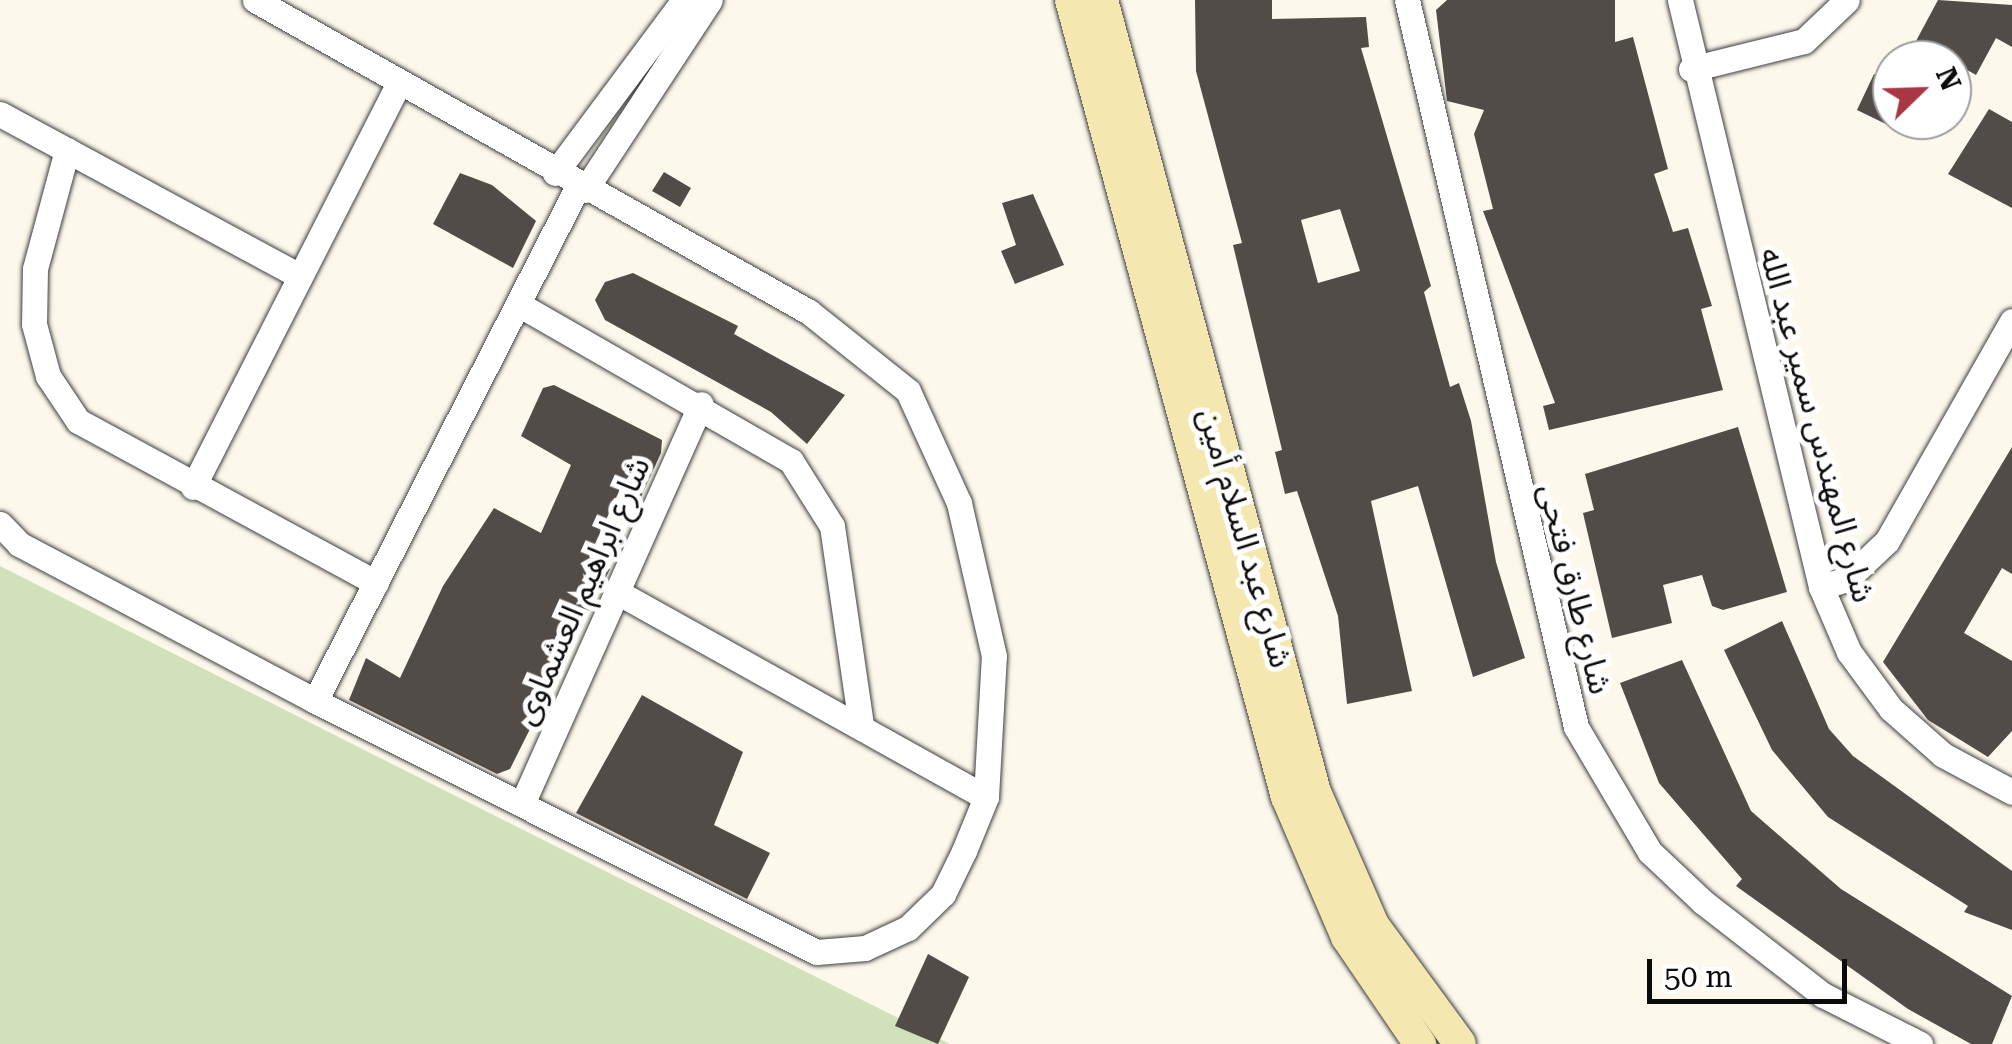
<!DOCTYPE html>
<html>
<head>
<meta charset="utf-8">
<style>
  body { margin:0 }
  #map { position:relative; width:2012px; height:1044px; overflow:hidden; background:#fcf8ec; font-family:"Roboto Serif","Noto Sans Arabic",serif }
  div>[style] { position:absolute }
  .green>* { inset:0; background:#d1e2bb }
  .building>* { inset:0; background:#524c49 }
  .roads { filter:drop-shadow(0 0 2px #3e3e3e) drop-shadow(0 0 2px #3e3e3e) }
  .street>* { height:25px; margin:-12.5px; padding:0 12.5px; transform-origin:12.5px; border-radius:12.5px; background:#fff }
  .secondary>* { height:32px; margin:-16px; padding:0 16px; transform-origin:16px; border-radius:16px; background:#f4e8b0 }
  span { translate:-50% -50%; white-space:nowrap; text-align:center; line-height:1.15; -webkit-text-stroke:10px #fff; paint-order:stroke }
  .street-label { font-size:32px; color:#0b0b0b }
  .north { position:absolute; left:1872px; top:40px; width:100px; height:100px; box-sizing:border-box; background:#fff; border:2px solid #9d9d9d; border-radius:50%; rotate:67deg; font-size:28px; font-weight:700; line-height:40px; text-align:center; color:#0b0b0b }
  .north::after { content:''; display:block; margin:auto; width:35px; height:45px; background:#a83743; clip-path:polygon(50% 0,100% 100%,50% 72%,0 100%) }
  .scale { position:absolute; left:1647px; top:959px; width:200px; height:45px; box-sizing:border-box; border:5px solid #0b0b0b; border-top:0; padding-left:12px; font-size:30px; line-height:35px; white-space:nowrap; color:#0b0b0b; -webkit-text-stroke:8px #fff; paint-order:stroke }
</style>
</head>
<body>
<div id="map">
  <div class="green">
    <div style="clip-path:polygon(0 566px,404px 770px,950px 1044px,0 1044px)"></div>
  </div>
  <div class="building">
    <div style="clip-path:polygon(evenodd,1195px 0,1272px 0,1272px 19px,1366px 17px,1369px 47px,1361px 48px,1431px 286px,1424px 292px,1450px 387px,1459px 383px,1471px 421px,1496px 562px,1525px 658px,1473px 677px,1418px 486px,1371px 501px,1412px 691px,1347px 704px,1338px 616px,1297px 491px,1285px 494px,1275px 452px,1282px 450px,1233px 245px,1242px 243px,1196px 71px,1195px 0,1340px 209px,1360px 271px,1318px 283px,1301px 220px,1340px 209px)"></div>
    <div style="clip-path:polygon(1447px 0,1615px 0,1615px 42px,1633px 37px,1668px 169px,1654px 174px,1673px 232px,1688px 228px,1712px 306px,1701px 309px,1723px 390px,1549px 430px,1543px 406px,1555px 403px,1483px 211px,1493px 209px,1474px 134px,1484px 110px,1447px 101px,1436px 10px)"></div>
    <div style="clip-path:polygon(1938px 0,2012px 5px,2012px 47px,1996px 38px,1976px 75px,1916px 41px)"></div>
    <div style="clip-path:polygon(1874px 74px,1892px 84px,1892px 127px,1857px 110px)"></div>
    <div style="clip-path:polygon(1989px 109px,2012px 122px,2012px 208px,1948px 174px)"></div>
    <div style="clip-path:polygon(664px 172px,691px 188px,680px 207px,652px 191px)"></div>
    <div style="clip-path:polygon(460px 173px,492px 185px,536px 221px,513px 268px,433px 224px)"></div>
    <div style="clip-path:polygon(1033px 194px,1064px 265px,1015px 284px,1001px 251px,1016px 245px,1002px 203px)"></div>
    <div style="clip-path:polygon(633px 273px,738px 326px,734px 334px,845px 395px,807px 444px,771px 412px,605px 320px,595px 300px,605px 282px)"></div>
    <div style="clip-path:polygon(554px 385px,662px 440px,661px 453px,641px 497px,621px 487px,589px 557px,610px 569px,510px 769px,497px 774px,349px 700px,366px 658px,400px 678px,443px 586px,494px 508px,541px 533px,571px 465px,521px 436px,543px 388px)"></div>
    <div style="clip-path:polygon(1738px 427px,1787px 592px,1723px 610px,1712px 606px,1702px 575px,1663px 585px,1672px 623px,1612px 638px,1583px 513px,1594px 510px,1585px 474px)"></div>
    <div style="clip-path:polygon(2012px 447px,2012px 574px,2002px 568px,1964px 633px,2012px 661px,2012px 731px,1988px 757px,1928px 720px,1883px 662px)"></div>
    <div style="clip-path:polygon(1782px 621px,1829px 729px,1853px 756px,2012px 871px,2012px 930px,1964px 912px,1968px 906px,1828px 817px,1772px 750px,1724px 650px)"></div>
    <div style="clip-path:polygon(1682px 660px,1751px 811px,1841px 889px,2012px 996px,1992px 1044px,1971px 1044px,1908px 1009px,1736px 886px,1742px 879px,1659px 783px,1620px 683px)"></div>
    <div style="clip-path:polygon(642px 695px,743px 752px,714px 825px,770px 853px,747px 899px,576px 813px)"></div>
    <div style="clip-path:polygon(928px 954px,969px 977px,938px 1044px,895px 1026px)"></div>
  </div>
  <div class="roads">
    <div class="street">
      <div style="left:1407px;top:0;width:746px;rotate:76.91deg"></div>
      <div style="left:1576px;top:727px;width:145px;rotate:59.4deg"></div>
      <div style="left:1650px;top:852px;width:73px;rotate:43.3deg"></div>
      <div style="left:1703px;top:902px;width:152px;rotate:37.8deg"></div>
      <div style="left:1823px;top:995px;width:109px;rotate:26.8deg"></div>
      <div style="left:1680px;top:0;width:604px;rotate:76.49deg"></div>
      <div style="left:1821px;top:587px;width:71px;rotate:66.7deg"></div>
      <div style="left:1849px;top:652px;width:71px;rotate:53.6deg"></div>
      <div style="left:1891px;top:709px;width:69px;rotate:41.5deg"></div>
      <div style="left:1943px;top:755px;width:78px;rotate:28.2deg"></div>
      <div style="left:1691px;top:69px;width:116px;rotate:-13.9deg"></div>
      <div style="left:1804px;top:41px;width:59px;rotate:-43.6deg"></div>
      <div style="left:0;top:114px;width:341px;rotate:28.4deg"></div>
      <div style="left:67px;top:150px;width:123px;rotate:105.1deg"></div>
      <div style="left:35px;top:269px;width:55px;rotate:91deg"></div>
      <div style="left:34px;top:324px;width:54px;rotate:74.9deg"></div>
      <div style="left:48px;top:376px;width:54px;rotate:56.3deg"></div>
      <div style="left:78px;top:421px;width:339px;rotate:28.5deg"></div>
      <div style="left:555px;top:173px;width:216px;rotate:-53.3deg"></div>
      <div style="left:585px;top:190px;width:227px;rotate:-56.7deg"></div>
      <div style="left:518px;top:304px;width:315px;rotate:29.9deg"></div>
      <div style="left:791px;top:461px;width:77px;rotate:57.8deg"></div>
      <div style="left:832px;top:526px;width:200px;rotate:81.7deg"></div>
      <div style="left:193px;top:487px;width:450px;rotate:-63deg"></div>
      <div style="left:0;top:524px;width:28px;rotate:46deg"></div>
      <div style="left:19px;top:544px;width:335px;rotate:27.9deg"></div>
      <div style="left:315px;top:701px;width:561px;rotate:26.57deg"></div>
      <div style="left:817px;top:952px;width:48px;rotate:-4.8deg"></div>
      <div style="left:865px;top:948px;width:47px;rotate:-24.9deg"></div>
      <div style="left:908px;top:928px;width:49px;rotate:-44.2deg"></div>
      <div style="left:943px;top:894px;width:48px;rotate:-64deg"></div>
      <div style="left:964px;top:851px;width:58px;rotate:-67.8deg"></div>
      <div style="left:986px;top:797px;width:141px;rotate:-86.8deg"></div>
      <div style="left:994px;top:656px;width:157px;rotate:-102.9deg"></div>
      <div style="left:959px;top:503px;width:123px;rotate:-114.5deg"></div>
      <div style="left:908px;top:391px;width:127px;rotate:-141.4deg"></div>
      <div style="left:809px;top:312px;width:636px;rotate:-150.61deg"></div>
      <div style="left:1821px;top:587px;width:27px;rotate:-17deg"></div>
      <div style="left:1847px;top:579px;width:55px;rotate:-43.5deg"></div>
      <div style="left:1887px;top:541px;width:253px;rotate:-60.4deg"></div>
      <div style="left:617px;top:592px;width:422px;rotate:29.1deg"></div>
      <div style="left:315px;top:701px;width:578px;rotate:-62.95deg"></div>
      <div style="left:522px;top:804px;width:438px;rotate:-65.9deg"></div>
    </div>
    <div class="secondary">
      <div style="left:1071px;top:0;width:826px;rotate:74.84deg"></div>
      <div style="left:1287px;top:797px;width:152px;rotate:66.8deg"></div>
      <div style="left:1347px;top:937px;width:130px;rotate:55.7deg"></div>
      <div style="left:1102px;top:0;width:820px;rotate:74.95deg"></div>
      <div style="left:1315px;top:792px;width:145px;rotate:66.4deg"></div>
      <div style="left:1373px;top:925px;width:147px;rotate:53.8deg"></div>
    </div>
  </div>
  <div class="street-label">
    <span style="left:1817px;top:425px;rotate:75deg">شارع المهندس سمير عبد الله</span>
    <span style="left:1245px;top:538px;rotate:74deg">شارع عبد السلام أمين</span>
    <span style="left:1575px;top:589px;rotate:76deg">شارع طارق فتحى</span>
    <span style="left:582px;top:591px;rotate:-66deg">شارع ابراهيم العشماوى</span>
  </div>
  <div class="north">N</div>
  <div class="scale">50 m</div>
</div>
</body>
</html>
